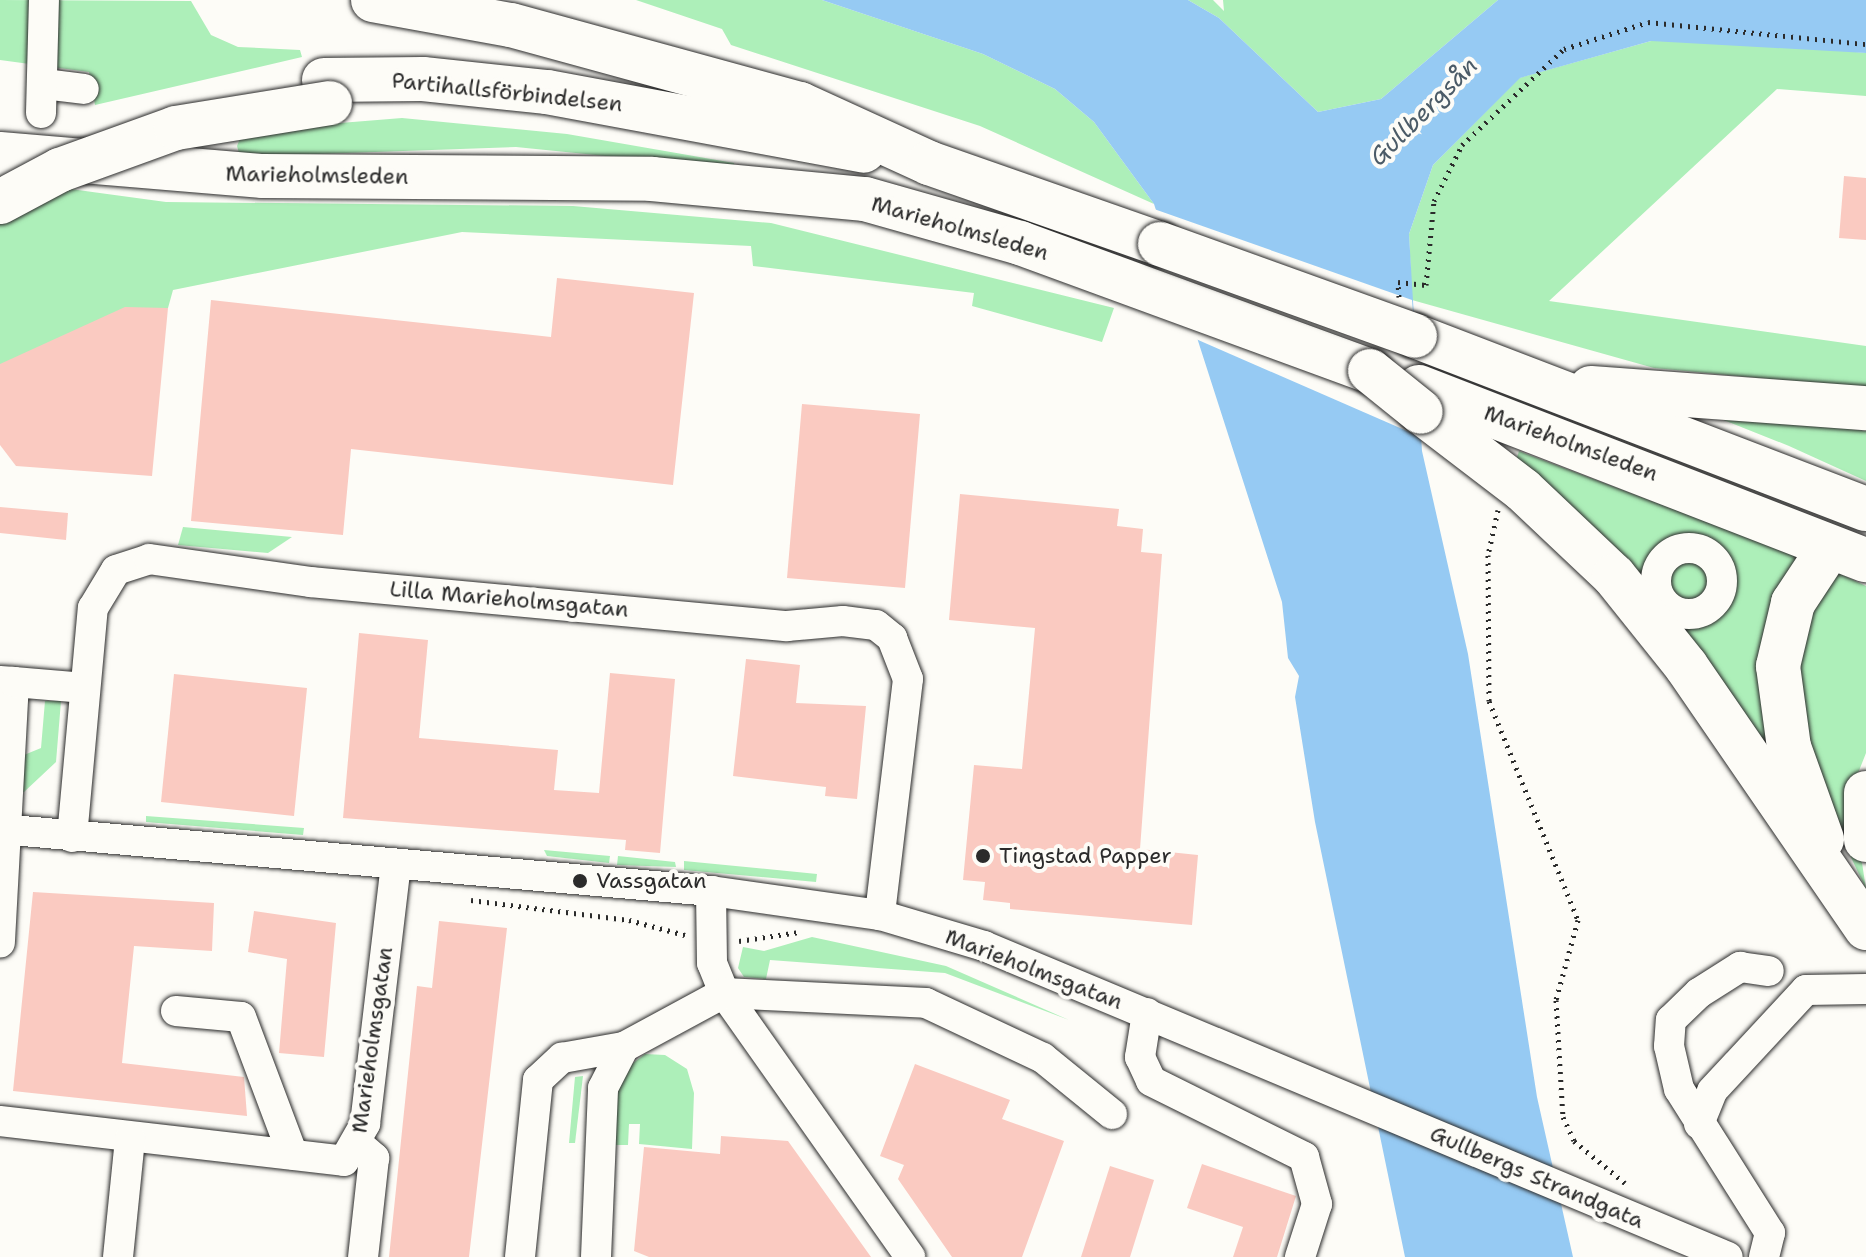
<!DOCTYPE html>
<html>
<head>
<meta charset="utf-8">
<style>
  body { margin:0 }
  #map { position:relative; width:1866px; height:1257px; overflow:hidden; background:#fdfcf7; font-family:"Shantell Sans",sans-serif }
  div>[style] { position:absolute }
  .green>* { inset:0; background:#adefb9 }
  .water>* { inset:0; background:#96caf3 }
  .pier>* { inset:0; background:#fdfcf7 }
  .building>* { inset:0; background:#facac1 }
  .path>* { height:5px; margin-top:-2.5px; transform-origin:0; background:repeating-linear-gradient(90deg,#2b2b2b 0 2px,transparent 0 8px) }
  .roads { filter:drop-shadow(0 0 2px #2b2b2b) drop-shadow(0 0 2px #2b2b2b) }
  .minor>* { height:30px; margin:-15px; padding:0 15px; transform-origin:15px; border-radius:15px; background:#fdfcf7 }
  .minor>.ring { margin:-15px; padding:0; box-sizing:content-box; background:none; border:30px solid #fdfcf7; border-radius:50% }
  .highway>* { height:44px; margin:-22px; padding:0 22px; transform-origin:22px; border-radius:22px; background:#fdfcf7 }
  .bridges { filter:drop-shadow(0 0 2px #2b2b2b) drop-shadow(0 0 2px #2b2b2b) }
  .highway-bridge>* { height:44px; margin:-22px; padding:0 22px; transform-origin:22px; border-radius:22px; background:#fdfcf7 }
  .dots>* { width:22px; height:22px; translate:-50% -50%; box-sizing:border-box; border:4px solid #fdfcf7; border-radius:50% }
  span { translate:-50% -50%; white-space:nowrap; text-align:center; line-height:1.15; -webkit-text-stroke:8px #fdfcf7; paint-order:stroke }
  .street-label { font-size:22px; color:#2b2b2b }
  .poi-label { font-size:22px; color:#2b2b2b }
  .left { translate:0 -50%; text-align:left }
  .water-label { font-size:24px; color:#4b5b67; font-style:italic }
</style>
</head>
<body>
<div id="map">
  <div class="green">
    <div style="clip-path:polygon(0 0,191px 1px,211px 35px,238px 47px,300px 50px,302px 57px,95px 105px,89px 72px,0 60px)"></div>
    <div style="clip-path:polygon(636px 0,822px 0,983px 54px,1055px 89px,1094px 122px,1154px 204px,980px 126px,731px 45px,722px 29px)"></div>
    <div style="clip-path:polygon(1188px 0,1213px 0,1224px 11px,1223px 0,1498px 0,1381px 99px,1318px 112px,1219px 18px)"></div>
    <div style="clip-path:polygon(1735px 40px,1866px 53px,1866px 96px,1777px 89px,1549px 301px,1866px 346px,1866px 388px,1654px 368px,1412px 300px,1409px 234px,1433px 165px,1519px 78px,1651px 41px)"></div>
    <div style="clip-path:polygon(402px 118px,567px 134px,734px 163px,735px 169px,516px 147px,289px 155px,239px 153px,237px 146px,243px 131px)"></div>
    <div style="clip-path:polygon(63px 188px,166px 202px,573px 206px,771px 223px,1114px 308px,1102px 342px,972px 306px,974px 293px,753px 266px,751px 246px,462px 232px,173px 290px,168px 308px,0 365px,0 218px)"></div>
    <div style="clip-path:polygon(1691px 407px,1866px 431px,1866px 481px,1789px 446px)"></div>
    <div style="clip-path:polygon(1519px 451px,1798px 556px,1787px 790px,1515px 464px)"></div>
    <div style="clip-path:polygon(183px 527px,292px 537px,268px 553px,178px 545px)"></div>
    <div style="clip-path:polygon(1834px 571px,1866px 586px,1866px 753px,1851px 791px,1866px 889px,1829px 811px,1797px 697px,1800px 628px)"></div>
    <div style="clip-path:polygon(45px 701px,61px 701px,56px 762px,24px 792px,13px 791px,24px 755px,41px 748px)"></div>
    <div style="clip-path:polygon(146px 816px,304px 828px,303px 835px,146px 822px)"></div>
    <div style="clip-path:polygon(544px 850px,610px 856px,609px 863px,547px 856px)"></div>
    <div style="clip-path:polygon(618px 856px,675px 862px,676px 867px,617px 865px)"></div>
    <div style="clip-path:polygon(684px 861px,817px 874px,816px 882px,684px 870px)"></div>
    <div style="clip-path:polygon(812px 937px,946px 966px,1069px 1020px,945px 973px,770px 960px,766px 979px,744px 977px,738px 968px,743px 947px,764px 951px)"></div>
    <div style="clip-path:polygon(645px 1054px,665px 1055px,687px 1069px,694px 1093px,692px 1149px,639px 1144px,640px 1124px,629px 1124px,628px 1145px,610px 1145px,612px 1079px)"></div>
    <div style="clip-path:polygon(583px 1076px,575px 1143px,569px 1143px,575px 1077px)"></div>
  </div>
  <div class="water">
    <div style="clip-path:polygon(822px 0,1188px 0,1219px 18px,1318px 112px,1381px 99px,1498px 0,1866px 0,1866px 53px,1651px 41px,1520px 78px,1433px 165px,1409px 234px,1422px 451px,1468px 654px,1537px 1097px,1573px 1257px,1405px 1257px,1315px 822px,1295px 697px,1299px 676px,1288px 658px,1282px 602px,1154px 204px,1094px 122px,1055px 89px,983px 54px)"></div>
  </div>
  <div class="pier">
    <div style="clip-path:polygon(1154px 209px,1412px 300px,1423px 438px,1189px 336px)"></div>
  </div>
  <div class="building">
    <div style="clip-path:polygon(1844px 176px,1866px 178px,1866px 240px,1839px 238px)"></div>
    <div style="clip-path:polygon(557px 278px,694px 293px,673px 485px,351px 449px,343px 535px,191px 521px,211px 300px,551px 337px)"></div>
    <div style="clip-path:polygon(125px 307px,168px 308px,152px 476px,16px 466px,0 445px,0 364px)"></div>
    <div style="clip-path:polygon(802px 404px,920px 414px,905px 588px,787px 578px)"></div>
    <div style="clip-path:polygon(960px 494px,1119px 509px,1117px 526px,1143px 529px,1141px 552px,1162px 554px,1140px 849px,1198px 855px,1192px 925px,1010px 909px,1010px 903px,983px 900px,985px 882px,963px 880px,974px 765px,1022px 769px,1035px 628px,949px 620px)"></div>
    <div style="clip-path:polygon(0 507px,68px 513px,66px 540px,0 533px)"></div>
    <div style="clip-path:polygon(359px 633px,428px 640px,419px 738px,558px 750px,554px 790px,599px 793px,610px 673px,675px 679px,660px 853px,625px 850px,626px 840px,343px 818px)"></div>
    <div style="clip-path:polygon(746px 659px,800px 665px,796px 703px,866px 706px,857px 799px,825px 796px,826px 787px,733px 776px)"></div>
    <div style="clip-path:polygon(174px 674px,307px 688px,294px 816px,161px 802px)"></div>
    <div style="clip-path:polygon(33px 892px,214px 903px,212px 951px,134px 946px,122px 1063px,244px 1077px,247px 1116px,13px 1091px)"></div>
    <div style="clip-path:polygon(254px 911px,336px 923px,324px 1057px,279px 1053px,287px 959px,248px 952px)"></div>
    <div style="clip-path:polygon(439px 921px,507px 928px,469px 1257px,389px 1257px,417px 986px,432px 988px)"></div>
    <div style="clip-path:polygon(915px 1064px,1010px 1100px,1002px 1119px,1064px 1141px,1022px 1257px,952px 1257px,898px 1179px,904px 1165px,880px 1156px)"></div>
    <div style="clip-path:polygon(721px 1136px,788px 1141px,871px 1257px,649px 1257px,634px 1251px,644px 1147px,720px 1154px)"></div>
    <div style="clip-path:polygon(1202px 1164px,1296px 1196px,1277px 1257px,1233px 1257px,1243px 1227px,1187px 1208px)"></div>
    <div style="clip-path:polygon(1110px 1166px,1154px 1180px,1130px 1257px,1081px 1257px)"></div>
  </div>
  <div class="path">
    <div style="left:1399px;top:297px;width:15px;rotate:-94deg"></div>
    <div style="left:1398px;top:282px;width:28px;rotate:6deg"></div>
    <div style="left:1426px;top:285px;width:84px;rotate:-84.6deg"></div>
    <div style="left:1434px;top:201px;width:63px;rotate:-63.4deg"></div>
    <div style="left:1462px;top:145px;width:140px;rotate:-43.3deg"></div>
    <div style="left:1564px;top:49px;width:88px;rotate:-17.8deg"></div>
    <div style="left:1648px;top:22px;width:219px;rotate:5.8deg"></div>
    <div style="left:1498px;top:510px;width:46px;rotate:102.5deg"></div>
    <div style="left:1488px;top:555px;width:146px;rotate:89.6deg"></div>
    <div style="left:1489px;top:701px;width:236px;rotate:67.9deg"></div>
    <div style="left:1578px;top:920px;width:83px;rotate:105.4deg"></div>
    <div style="left:1556px;top:1000px;width:117px;rotate:86.6deg"></div>
    <div style="left:1563px;top:1117px;width:26px;rotate:65deg"></div>
    <div style="left:1574px;top:1141px;width:66px;rotate:39.5deg"></div>
    <div style="left:471px;top:900px;width:159px;rotate:7.2deg"></div>
    <div style="left:629px;top:920px;width:58px;rotate:15deg"></div>
    <div style="left:739px;top:941px;width:61px;rotate:-8.5deg"></div>
  </div>
  <div class="roads">
    <div class="minor">
      <div style="left:44px;top:84px;width:40px;rotate:7.1deg"></div>
      <div style="left:41px;top:113px;width:113px;rotate:-88.5deg"></div>
      <div class="ring" style="left:1656px;top:548px;width:36px;height:36px"></div>
      <div style="left:0;top:681px;width:14px;rotate:4deg"></div>
      <div style="left:14px;top:682px;width:261px;rotate:93.1deg"></div>
      <div style="left:14px;top:682px;width:71px;rotate:4.8deg"></div>
      <div style="left:0;top:829px;width:714px;rotate:4.98deg"></div>
      <div style="left:711px;top:891px;width:171px;rotate:8.1deg"></div>
      <div style="left:880px;top:915px;width:109px;rotate:16.6deg"></div>
      <div style="left:984px;top:946px;width:806px;rotate:22.69deg"></div>
      <div style="left:72px;top:837px;width:230px;rotate:-84.8deg"></div>
      <div style="left:93px;top:608px;width:44px;rotate:-58.8deg"></div>
      <div style="left:116px;top:570px;width:35px;rotate:-18deg"></div>
      <div style="left:149px;top:559px;width:163px;rotate:8.1deg"></div>
      <div style="left:310px;top:582px;width:479px;rotate:5.3deg"></div>
      <div style="left:787px;top:626px;width:56px;rotate:-5.1deg"></div>
      <div style="left:843px;top:621px;width:33px;rotate:7deg"></div>
      <div style="left:876px;top:625px;width:21px;rotate:39deg"></div>
      <div style="left:892px;top:638px;width:44px;rotate:68.7deg"></div>
      <div style="left:908px;top:679px;width:238px;rotate:96.8deg"></div>
      <div style="left:711px;top:891px;width:72px;rotate:89.2deg"></div>
      <div style="left:712px;top:963px;width:32px;rotate:68deg"></div>
      <div style="left:724px;top:993px;width:323px;rotate:54.8deg"></div>
      <div style="left:176px;top:1011px;width:65px;rotate:5.3deg"></div>
      <div style="left:241px;top:1017px;width:147px;rotate:69.4deg"></div>
      <div style="left:1147px;top:1013px;width:45px;rotate:99deg"></div>
      <div style="left:1140px;top:1057px;width:26px;rotate:65deg"></div>
      <div style="left:1151px;top:1081px;width:171px;rotate:26.4deg"></div>
      <div style="left:1304px;top:1157px;width:49px;rotate:74.5deg"></div>
      <div style="left:1317px;top:1204px;width:56px;rotate:107.8deg"></div>
      <div style="left:0;top:1121px;width:346px;rotate:6.6deg"></div>
      <div style="left:344px;top:1161px;width:43px;rotate:-60.4deg"></div>
      <div style="left:365px;top:1124px;width:262px;rotate:-83.2deg"></div>
      <div style="left:1699px;top:1124px;width:35px;rotate:-68deg"></div>
      <div style="left:1712px;top:1091px;width:138px;rotate:-47.1deg"></div>
      <div style="left:1806px;top:990px;width:60px;rotate:-1deg"></div>
      <div style="left:357px;top:1143px;width:23px;rotate:41deg"></div>
      <div style="left:374px;top:1158px;width:100px;rotate:96.3deg"></div>
      <div style="left:118px;top:1257px;width:119px;rotate:-84.2deg"></div>
      <div style="left:520px;top:1257px;width:178px;rotate:-84.2deg"></div>
      <div style="left:538px;top:1080px;width:33px;rotate:-43deg"></div>
      <div style="left:562px;top:1058px;width:63px;rotate:-10.1deg"></div>
      <div style="left:596px;top:1257px;width:169px;rotate:-87.6deg"></div>
      <div style="left:603px;top:1088px;width:46px;rotate:-62.9deg"></div>
      <div style="left:624px;top:1047px;width:114px;rotate:-28.4deg"></div>
      <div style="left:724px;top:993px;width:202px;rotate:2.8deg"></div>
      <div style="left:926px;top:1003px;width:129px;rotate:25.2deg"></div>
      <div style="left:1043px;top:1058px;width:89px;rotate:39.1deg"></div>
      <div style="left:1764px;top:1257px;width:25px;rotate:-76deg"></div>
      <div style="left:1770px;top:1233px;width:170px;rotate:-122.3deg"></div>
      <div style="left:1679px;top:1089px;width:44px;rotate:-103.1deg"></div>
      <div style="left:1669px;top:1046px;width:26px;rotate:-86deg"></div>
      <div style="left:1671px;top:1020px;width:39px;rotate:-44deg"></div>
      <div style="left:1699px;top:993px;width:49px;rotate:-32.4deg"></div>
      <div style="left:1740px;top:967px;width:29px;rotate:8deg"></div>
    </div>
    <div class="highway">
      <div style="left:373px;top:0;width:140px;rotate:10.3deg"></div>
      <div style="left:511px;top:25px;width:300px;rotate:15.3deg"></div>
      <div style="left:800px;top:104px;width:142px;rotate:24.6deg"></div>
      <div style="left:929px;top:163px;width:245px;rotate:19.3deg"></div>
      <div style="left:324px;top:80px;width:99px;rotate:-0.6deg"></div>
      <div style="left:423px;top:79px;width:125px;rotate:6deg"></div>
      <div style="left:547px;top:92px;width:322px;rotate:10.5deg"></div>
      <div style="left:0;top:154px;width:264px;rotate:4.8deg"></div>
      <div style="left:263px;top:176px;width:389px;rotate:0.4deg"></div>
      <div style="left:652px;top:179px;width:214px;rotate:5.4deg"></div>
      <div style="left:865px;top:199px;width:161px;rotate:15.8deg"></div>
      <div style="left:1020px;top:243px;width:373px;rotate:20.1deg"></div>
      <div style="left:1415px;top:336px;width:483px;rotate:21deg"></div>
      <div style="left:1419px;top:387px;width:479px;rotate:21.2deg"></div>
      <div style="left:1591px;top:388px;width:276px;rotate:4.2deg"></div>
      <div style="left:1421px;top:412px;width:128px;rotate:37.4deg"></div>
      <div style="left:1523px;top:490px;width:125px;rotate:43.4deg"></div>
      <div style="left:1614px;top:576px;width:115px;rotate:51.3deg"></div>
      <div style="left:1686px;top:666px;width:318px;rotate:55.5deg"></div>
      <div style="left:1820px;top:562px;width:49px;rotate:123.4deg"></div>
      <div style="left:1793px;top:603px;width:65px;rotate:103.4deg"></div>
      <div style="left:1778px;top:666px;width:82px;rotate:82.3deg"></div>
      <div style="left:1789px;top:747px;width:98px;rotate:70.3deg"></div>
      <div style="left:1866px;top:793px;width:47px;rotate:90deg"></div>
    </div>
  </div>
  <div class="bridges">
    <div class="highway-bridge">
      <div style="left:0;top:202px;width:68px;rotate:-28.1deg"></div>
      <div style="left:60px;top:170px;width:123px;rotate:-19.9deg"></div>
      <div style="left:176px;top:128px;width:156px;rotate:-9.2deg"></div>
      <div style="left:1160px;top:244px;width:271px;rotate:19.8deg"></div>
      <div style="left:1370px;top:371px;width:65px;rotate:38.8deg"></div>
    </div>
  </div>
  <div class="dots">
    <div style="left:983px;top:856px;background:#2b2b2b"></div>
    <div style="left:580px;top:881px;background:#2b2b2b"></div>
  </div>
  <div class="street-label">
    <span style="left:507px;top:92px;rotate:6deg">Partihallsförbindelsen</span>
    <span style="left:317px;top:175px;rotate:1deg">Marieholmsleden</span>
    <span style="left:960px;top:228px;rotate:16deg">Marieholmsleden</span>
    <span style="left:1571px;top:443px;rotate:20deg">Marieholmsleden</span>
    <span style="left:509px;top:599px;rotate:5deg">Lilla Marieholmsgatan</span>
    <span style="left:1034px;top:969px;rotate:21deg">Marieholmsgatan</span>
    <span style="left:372px;top:1040px;rotate:-82deg">Marieholmsgatan</span>
    <span style="left:1537px;top:1177px;rotate:23deg">Gullbergs Strandgata</span>
  </div>
  <div class="poi-label">
    <span class="left" style="left:999px;top:856px">Tingstad Papper</span>
    <span class="left" style="left:596px;top:881px">Vassgatan</span>
  </div>
  <div class="water-label">
    <span style="left:1424px;top:112px;rotate:-45deg">Gullbergsån</span>
  </div>
</div>
</body>
</html>
